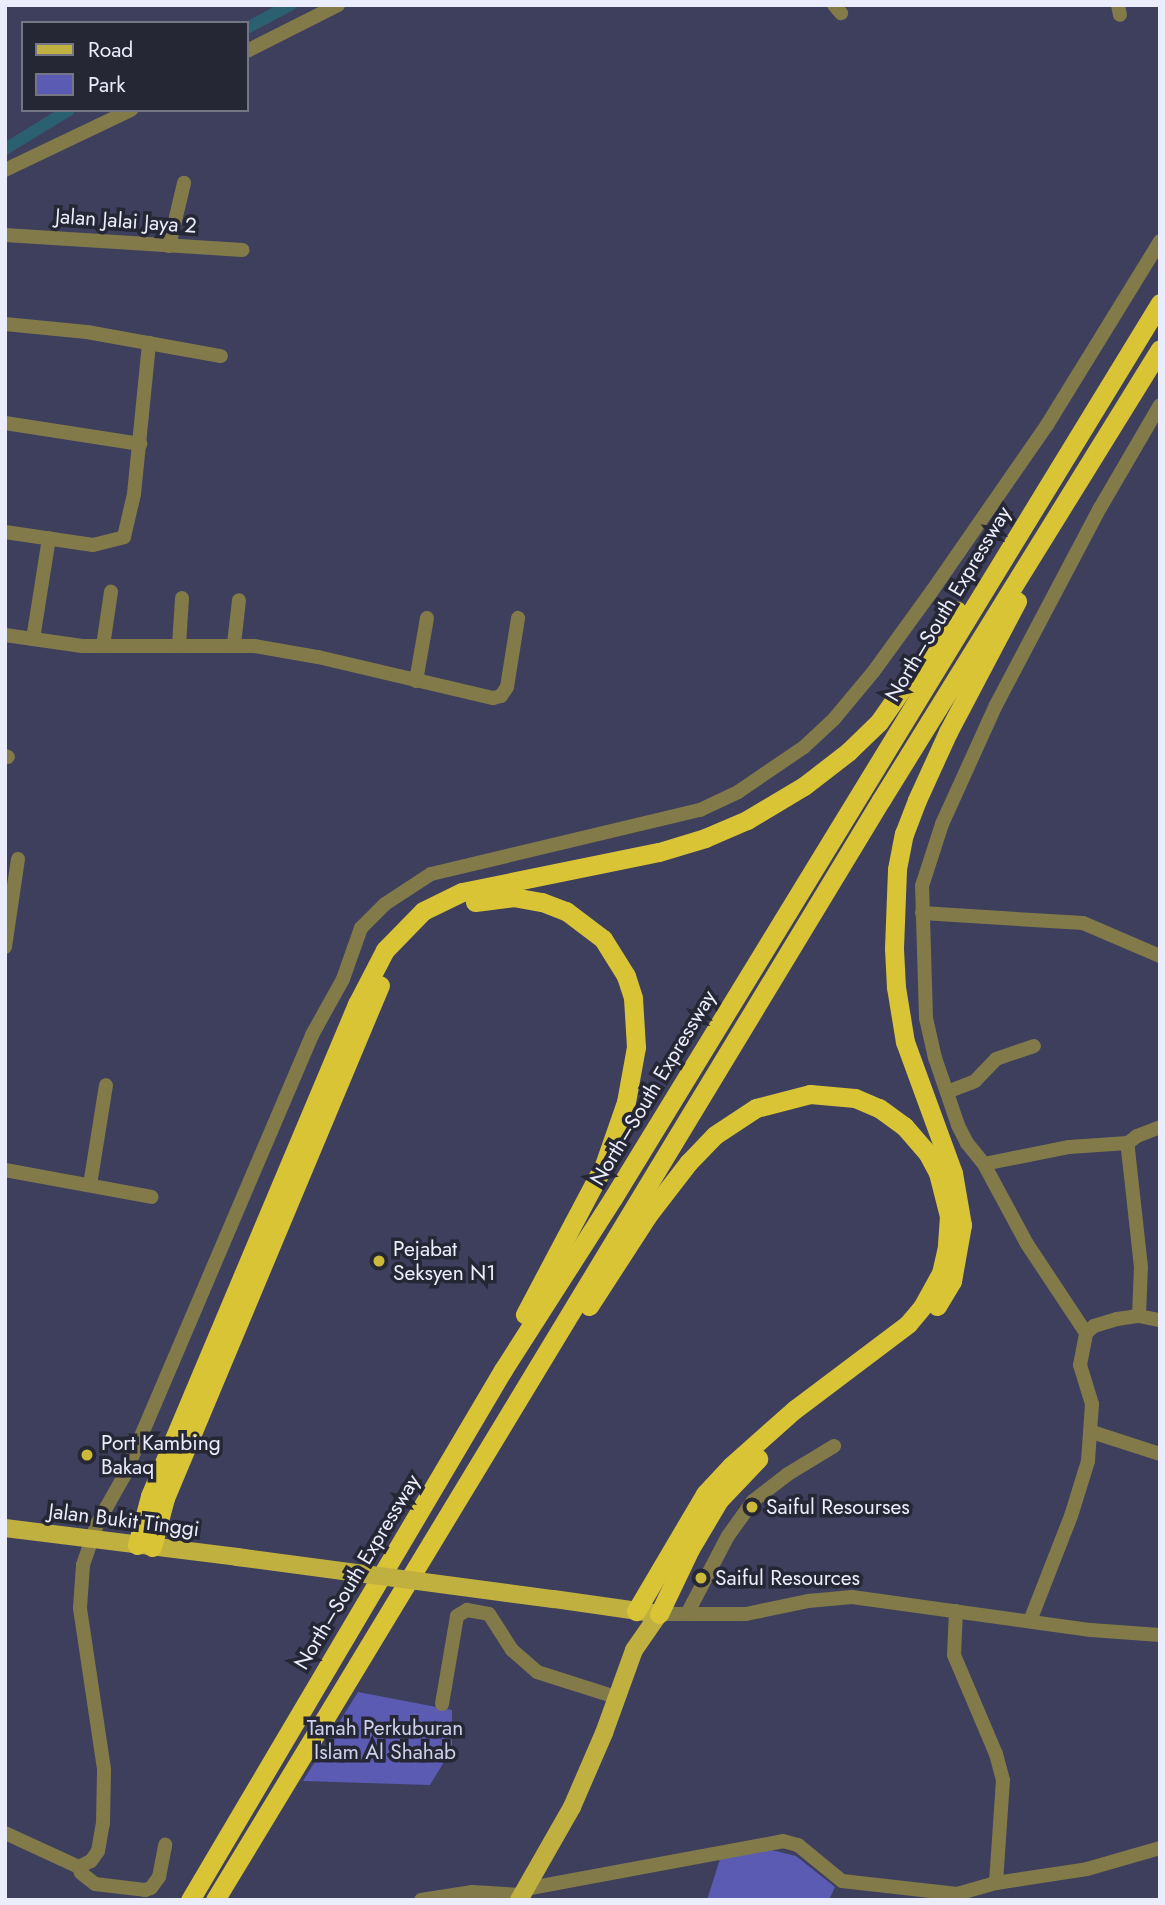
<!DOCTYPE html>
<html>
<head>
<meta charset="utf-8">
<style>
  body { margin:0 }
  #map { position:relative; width:1165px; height:1905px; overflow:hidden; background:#3d3f5d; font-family:Jost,sans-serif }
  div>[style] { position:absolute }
  .green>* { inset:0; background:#5b5bb4 }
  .canal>* { height:12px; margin:-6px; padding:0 6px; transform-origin:6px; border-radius:6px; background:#2b6070 }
  .minor>* { height:14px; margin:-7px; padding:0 7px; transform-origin:7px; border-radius:7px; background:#827a49 }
  .major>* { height:18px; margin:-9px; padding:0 9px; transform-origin:9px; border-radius:9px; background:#c0b040 }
  .highway>* { height:19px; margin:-9.5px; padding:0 9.5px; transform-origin:9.5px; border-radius:9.5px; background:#d9c436 }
  .major-bridge>* { height:18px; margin:-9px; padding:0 9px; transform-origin:9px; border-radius:9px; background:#c0b040 }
  .dots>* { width:19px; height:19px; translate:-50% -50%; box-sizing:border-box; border:4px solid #262735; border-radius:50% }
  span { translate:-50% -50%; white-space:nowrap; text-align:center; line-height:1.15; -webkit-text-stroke:7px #262735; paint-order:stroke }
  .street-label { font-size:21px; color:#ebecfc }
  .poi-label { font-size:21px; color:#ebecfc }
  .left { translate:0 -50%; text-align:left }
  .park-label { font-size:21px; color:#ced1eb }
  .frame { position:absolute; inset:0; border:7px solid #ebecfc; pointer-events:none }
  .legend { position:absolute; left:21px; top:21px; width:228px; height:91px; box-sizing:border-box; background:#262735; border:2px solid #757685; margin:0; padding:9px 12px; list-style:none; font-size:21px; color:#ebecfc }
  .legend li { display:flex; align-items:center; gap:14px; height:35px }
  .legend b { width:35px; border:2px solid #757685 }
</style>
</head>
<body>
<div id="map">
  <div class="green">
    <div style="clip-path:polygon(358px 1692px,452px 1710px,452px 1749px,430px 1785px,303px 1781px)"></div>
    <div style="clip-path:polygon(767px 1849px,796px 1856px,835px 1887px,829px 1900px,707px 1900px,720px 1859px)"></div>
  </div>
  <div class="canal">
    <div style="left:247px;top:28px;width:49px;rotate:-28.1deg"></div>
    <div style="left:5px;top:149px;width:75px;rotate:-31.4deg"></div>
  </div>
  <div class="minor">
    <div style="left:834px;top:5px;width:11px;rotate:49deg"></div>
    <div style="left:1118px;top:5px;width:10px;rotate:79deg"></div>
    <div style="left:247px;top:51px;width:102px;rotate:-26.8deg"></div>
    <div style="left:5px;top:170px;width:140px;rotate:-25.5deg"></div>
    <div style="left:5px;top:235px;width:238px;rotate:3.6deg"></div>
    <div style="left:169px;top:246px;width:65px;rotate:-76.6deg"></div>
    <div style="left:5px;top:324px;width:82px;rotate:5.6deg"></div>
    <div style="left:87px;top:332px;width:136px;rotate:10.2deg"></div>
    <div style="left:5px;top:423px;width:137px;rotate:8.8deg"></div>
    <div style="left:5px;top:532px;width:89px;rotate:8.4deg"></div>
    <div style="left:93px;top:545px;width:32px;rotate:-14deg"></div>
    <div style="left:124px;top:537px;width:44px;rotate:-76.9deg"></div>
    <div style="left:134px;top:494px;width:152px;rotate:-84.3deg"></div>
    <div style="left:5px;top:635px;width:78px;rotate:8.1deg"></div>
    <div style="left:82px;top:646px;width:172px"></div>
    <div style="left:254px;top:646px;width:65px;rotate:9.8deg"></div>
    <div style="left:318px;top:657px;width:180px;rotate:13.2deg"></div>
    <div style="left:493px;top:698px;width:8px;rotate:-14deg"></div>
    <div style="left:501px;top:696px;width:11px;rotate:-56deg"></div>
    <div style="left:507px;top:687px;width:70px;rotate:-80.9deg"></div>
    <div style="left:33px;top:639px;width:102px;rotate:-81deg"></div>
    <div style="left:234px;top:644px;width:44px;rotate:-83.5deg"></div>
    <div style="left:179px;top:645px;width:47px;rotate:-86.3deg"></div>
    <div style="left:103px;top:646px;width:55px;rotate:-81.6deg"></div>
    <div style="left:416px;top:681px;width:64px;rotate:-80.1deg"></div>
    <div style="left:5px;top:756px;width:3px;rotate:18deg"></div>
    <div style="left:922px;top:913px;width:161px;rotate:3.6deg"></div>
    <div style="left:1083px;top:923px;width:84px;rotate:23.2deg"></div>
    <div style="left:5px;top:947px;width:89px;rotate:-81.6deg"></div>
    <div style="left:947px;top:1092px;width:30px;rotate:-21deg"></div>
    <div style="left:975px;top:1081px;width:30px;rotate:-46deg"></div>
    <div style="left:996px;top:1059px;width:40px;rotate:-18.9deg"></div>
    <div style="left:984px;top:1164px;width:87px;rotate:-11.3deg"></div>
    <div style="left:1069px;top:1147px;width:59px;rotate:-3.9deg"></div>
    <div style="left:5px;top:1170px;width:149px;rotate:10.4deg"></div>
    <div style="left:90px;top:1185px;width:101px;rotate:-80.9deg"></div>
    <div style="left:1139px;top:1316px;width:49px;rotate:-87.7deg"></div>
    <div style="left:1141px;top:1267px;width:118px;rotate:-96.3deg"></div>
    <div style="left:1128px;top:1150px;width:7px;rotate:-90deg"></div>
    <div style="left:1128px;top:1143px;width:11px;rotate:-38deg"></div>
    <div style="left:1137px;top:1136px;width:25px;rotate:-21deg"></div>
    <div style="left:1086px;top:1333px;width:107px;rotate:-123.5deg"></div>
    <div style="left:1027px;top:1244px;width:91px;rotate:-118.3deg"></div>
    <div style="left:984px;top:1164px;width:27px;rotate:-129deg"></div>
    <div style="left:967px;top:1143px;width:20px;rotate:-117deg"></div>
    <div style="left:958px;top:1125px;width:71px;rotate:-108.9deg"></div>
    <div style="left:935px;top:1058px;width:41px;rotate:-102.7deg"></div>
    <div style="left:926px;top:1018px;width:132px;rotate:-91.7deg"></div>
    <div style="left:922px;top:886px;width:65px;rotate:-72.1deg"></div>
    <div style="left:942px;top:824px;width:131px;rotate:-65.6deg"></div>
    <div style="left:996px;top:705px;width:223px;rotate:-62.2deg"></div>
    <div style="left:1100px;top:508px;width:119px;rotate:-59.8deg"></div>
    <div style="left:1092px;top:1432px;width:71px;rotate:17.9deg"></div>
    <div style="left:956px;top:1611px;width:44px;rotate:92.6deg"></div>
    <div style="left:954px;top:1655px;width:108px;rotate:67deg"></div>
    <div style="left:996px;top:1754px;width:27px;rotate:75deg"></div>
    <div style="left:1003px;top:1780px;width:103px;rotate:93.9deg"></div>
    <div style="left:659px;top:1614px;width:87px"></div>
    <div style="left:746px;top:1614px;width:63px;rotate:-11.8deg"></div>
    <div style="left:808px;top:1601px;width:44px;rotate:-5.2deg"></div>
    <div style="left:852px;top:1597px;width:241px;rotate:7.9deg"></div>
    <div style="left:1091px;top:1630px;width:69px;rotate:4.1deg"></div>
    <div style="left:687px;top:1614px;width:88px;rotate:-62.3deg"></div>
    <div style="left:728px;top:1536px;width:43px;rotate:-54.5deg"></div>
    <div style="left:753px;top:1501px;width:44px;rotate:-37.6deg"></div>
    <div style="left:788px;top:1474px;width:54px;rotate:-31.3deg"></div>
    <div style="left:1030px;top:1621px;width:113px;rotate:-68.7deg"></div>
    <div style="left:1071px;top:1516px;width:58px;rotate:-72.8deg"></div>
    <div style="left:1088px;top:1461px;width:57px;rotate:-86deg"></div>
    <div style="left:1092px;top:1404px;width:41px;rotate:-107.1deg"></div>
    <div style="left:1080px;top:1365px;width:33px;rotate:-79deg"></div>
    <div style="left:1086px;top:1333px;width:11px;rotate:-41deg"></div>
    <div style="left:1094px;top:1326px;width:24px;rotate:-17deg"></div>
    <div style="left:1117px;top:1319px;width:22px;rotate:-8deg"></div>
    <div style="left:1139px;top:1316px;width:21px;rotate:11deg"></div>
    <div style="left:442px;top:1704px;width:89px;rotate:-80.3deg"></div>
    <div style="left:457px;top:1616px;width:12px;rotate:-31deg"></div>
    <div style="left:467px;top:1610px;width:22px;rotate:10deg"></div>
    <div style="left:489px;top:1614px;width:43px;rotate:57.4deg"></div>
    <div style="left:512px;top:1650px;width:33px;rotate:41deg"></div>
    <div style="left:537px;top:1672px;width:83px;rotate:17.6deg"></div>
    <div style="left:5px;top:1833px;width:81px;rotate:24.7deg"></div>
    <div style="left:79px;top:1867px;width:13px;rotate:-27deg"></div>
    <div style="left:91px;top:1861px;width:12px;rotate:-55deg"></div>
    <div style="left:98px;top:1851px;width:28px;rotate:-80deg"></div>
    <div style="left:103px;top:1823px;width:54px;rotate:-88.9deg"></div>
    <div style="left:104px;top:1769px;width:163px;rotate:-98.5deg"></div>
    <div style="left:80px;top:1608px;width:43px;rotate:-86deg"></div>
    <div style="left:83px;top:1565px;width:43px;rotate:-71.1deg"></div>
    <div style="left:97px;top:1524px;width:55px;rotate:-60.6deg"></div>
    <div style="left:124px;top:1476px;width:479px;rotate:-66.9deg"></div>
    <div style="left:312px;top:1035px;width:64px;rotate:-61deg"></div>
    <div style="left:343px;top:979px;width:54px;rotate:-70.6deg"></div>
    <div style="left:361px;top:928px;width:34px;rotate:-45deg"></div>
    <div style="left:385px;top:904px;width:55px;rotate:-33.1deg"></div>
    <div style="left:431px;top:874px;width:277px;rotate:-13.4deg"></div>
    <div style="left:700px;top:810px;width:42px;rotate:-25.3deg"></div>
    <div style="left:738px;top:792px;width:80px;rotate:-34.3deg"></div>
    <div style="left:804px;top:747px;width:41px;rotate:-43deg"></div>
    <div style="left:834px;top:719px;width:62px;rotate:-50.2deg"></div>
    <div style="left:874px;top:671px;width:99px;rotate:-54.1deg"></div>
    <div style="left:932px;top:591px;width:202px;rotate:-55.3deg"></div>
    <div style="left:1047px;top:425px;width:216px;rotate:-58.4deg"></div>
    <div style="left:79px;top:1867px;width:6px;rotate:72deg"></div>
    <div style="left:81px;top:1873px;width:18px;rotate:38deg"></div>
    <div style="left:95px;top:1884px;width:50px;rotate:6.8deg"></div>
    <div style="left:145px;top:1890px;width:6px;rotate:-18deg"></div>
    <div style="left:151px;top:1888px;width:14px;rotate:-54deg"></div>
    <div style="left:159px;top:1877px;width:33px;rotate:-79deg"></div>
    <div style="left:525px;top:1889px;width:262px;rotate:-10.5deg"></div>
    <div style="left:783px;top:1841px;width:16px;rotate:15deg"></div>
    <div style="left:798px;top:1845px;width:57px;rotate:39.3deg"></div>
    <div style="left:842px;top:1881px;width:116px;rotate:6.4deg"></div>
    <div style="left:957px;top:1894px;width:41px;rotate:-15.8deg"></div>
    <div style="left:996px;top:1883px;width:92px;rotate:-8.7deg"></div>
    <div style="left:1087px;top:1869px;width:76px;rotate:-16deg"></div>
    <div style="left:421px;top:1900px;width:52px;rotate:-8.9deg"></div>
    <div style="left:472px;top:1892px;width:50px;rotate:3.4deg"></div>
  </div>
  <div class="major">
    <div style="left:5px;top:1528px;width:234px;rotate:7.1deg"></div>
    <div style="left:519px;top:1900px;width:107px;rotate:-60.3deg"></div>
    <div style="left:572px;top:1807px;width:81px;rotate:-66.6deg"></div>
    <div style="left:604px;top:1733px;width:88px;rotate:-70.1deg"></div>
    <div style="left:634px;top:1650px;width:44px;rotate:-55.2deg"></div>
    <div style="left:659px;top:1614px;width:107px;rotate:-171.9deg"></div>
  </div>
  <div class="highway">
    <div style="left:475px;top:902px;width:38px;rotate:-7deg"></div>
    <div style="left:513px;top:897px;width:29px;rotate:10deg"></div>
    <div style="left:542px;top:902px;width:26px;rotate:21deg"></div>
    <div style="left:566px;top:911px;width:46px;rotate:37.1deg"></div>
    <div style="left:603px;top:939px;width:44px;rotate:58.1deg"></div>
    <div style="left:626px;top:976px;width:23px;rotate:72deg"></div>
    <div style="left:633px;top:998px;width:49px;rotate:86.5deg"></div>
    <div style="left:636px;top:1047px;width:56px;rotate:100.3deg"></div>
    <div style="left:626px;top:1102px;width:67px;rotate:109.2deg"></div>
    <div style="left:604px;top:1165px;width:169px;rotate:117.9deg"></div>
    <div style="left:589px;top:1306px;width:108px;rotate:-57deg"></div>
    <div style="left:648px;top:1215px;width:66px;rotate:-52.4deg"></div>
    <div style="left:688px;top:1163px;width:39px;rotate:-46deg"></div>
    <div style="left:715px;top:1135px;width:49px;rotate:-33.4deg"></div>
    <div style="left:756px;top:1108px;width:56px;rotate:-14.5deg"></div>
    <div style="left:810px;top:1094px;width:45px;rotate:5.1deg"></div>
    <div style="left:855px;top:1098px;width:26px;rotate:23deg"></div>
    <div style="left:879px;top:1108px;width:31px;rotate:36deg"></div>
    <div style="left:904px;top:1126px;width:37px;rotate:49deg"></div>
    <div style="left:928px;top:1154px;width:21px;rotate:62deg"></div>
    <div style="left:938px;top:1173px;width:44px;rotate:75.7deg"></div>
    <div style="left:949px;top:1216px;width:31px;rotate:94deg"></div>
    <div style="left:947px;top:1247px;width:27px;rotate:103deg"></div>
    <div style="left:941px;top:1273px;width:38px;rotate:119deg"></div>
    <div style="left:923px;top:1306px;width:23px;rotate:130deg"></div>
    <div style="left:908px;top:1324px;width:141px;rotate:143deg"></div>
    <div style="left:795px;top:1409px;width:86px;rotate:138.3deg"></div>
    <div style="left:731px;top:1466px;width:38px;rotate:133deg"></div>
    <div style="left:705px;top:1494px;width:136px;rotate:120.5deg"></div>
    <div style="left:937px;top:1306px;width:29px;rotate:-59deg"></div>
    <div style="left:952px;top:1281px;width:57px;rotate:-79.9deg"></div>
    <div style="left:962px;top:1225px;width:53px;rotate:-99.8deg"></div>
    <div style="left:953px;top:1173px;width:140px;rotate:-110.1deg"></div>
    <div style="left:905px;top:1042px;width:56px;rotate:-99.3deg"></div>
    <div style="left:896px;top:987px;width:39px;rotate:-93deg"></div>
    <div style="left:894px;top:948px;width:79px;rotate:-87.8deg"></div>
    <div style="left:897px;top:869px;width:36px;rotate:-79deg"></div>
    <div style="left:904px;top:834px;width:36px;rotate:-69deg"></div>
    <div style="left:917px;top:800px;width:75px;rotate:-65.5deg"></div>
    <div style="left:948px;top:732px;width:148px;rotate:-62.2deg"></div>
    <div style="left:137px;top:1545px;width:51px;rotate:-75.1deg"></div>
    <div style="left:150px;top:1496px;width:534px;rotate:-67.18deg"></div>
    <div style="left:357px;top:1004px;width:61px;rotate:-62.6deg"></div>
    <div style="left:385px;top:950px;width:54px;rotate:-45.7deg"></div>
    <div style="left:423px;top:911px;width:43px;rotate:-26deg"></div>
    <div style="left:462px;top:892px;width:201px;rotate:-11.5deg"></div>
    <div style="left:659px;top:852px;width:48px;rotate:-16.9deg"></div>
    <div style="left:705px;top:838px;width:46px;rotate:-23.2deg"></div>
    <div style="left:747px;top:820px;width:66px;rotate:-30.8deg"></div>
    <div style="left:804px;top:786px;width:56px;rotate:-37.7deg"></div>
    <div style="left:848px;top:752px;width:43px;rotate:-44.1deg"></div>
    <div style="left:879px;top:722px;width:136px;rotate:-55.1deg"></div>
    <div style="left:152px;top:1547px;width:51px;rotate:-75.1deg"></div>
    <div style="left:165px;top:1498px;width:556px;rotate:-67.26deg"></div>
    <div style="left:659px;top:1614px;width:72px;rotate:-64.5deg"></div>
    <div style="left:690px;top:1549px;width:57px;rotate:-59.4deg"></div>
    <div style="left:719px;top:1500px;width:57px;rotate:-46.4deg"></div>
    <div style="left:190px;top:1900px;width:616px;rotate:-59.44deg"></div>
    <div style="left:503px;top:1370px;width:204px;rotate:-57.4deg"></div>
    <div style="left:613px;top:1198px;width:1049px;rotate:-58.57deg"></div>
    <div style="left:215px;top:1900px;width:1286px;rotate:-58.81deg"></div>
    <div style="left:881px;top:800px;width:530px;rotate:-58.26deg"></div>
  </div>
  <div class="major-bridge">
    <div style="left:237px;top:1557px;width:319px;rotate:7.6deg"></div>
  </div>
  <div class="dots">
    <div style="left:379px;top:1261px;background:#ccb939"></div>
    <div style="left:87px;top:1455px;background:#ccb939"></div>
    <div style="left:752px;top:1507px;background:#ccb939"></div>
    <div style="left:701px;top:1578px;background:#ccb939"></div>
  </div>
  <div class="street-label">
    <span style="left:126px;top:221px;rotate:4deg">Jalan Jalai Jaya 2</span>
    <span style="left:948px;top:604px;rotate:-59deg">North–South Expressway</span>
    <span style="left:653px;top:1088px;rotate:-59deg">North–South Expressway</span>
    <span style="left:124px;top:1520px;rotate:7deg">Jalan Bukit Tinggi</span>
    <span style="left:357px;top:1572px;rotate:-59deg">North–South Expressway</span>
  </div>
  <div class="poi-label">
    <span class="left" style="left:393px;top:1261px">Pejabat<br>Seksyen N1</span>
    <span class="left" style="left:101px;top:1455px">Port Kambing<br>Bakaq</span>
    <span class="left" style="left:766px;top:1507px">Saiful Resourses</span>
    <span class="left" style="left:715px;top:1578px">Saiful Resources</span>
  </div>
  <div class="park-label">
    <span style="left:385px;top:1740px">Tanah Perkuburan<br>Islam Al Shahab</span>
  </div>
  <div class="frame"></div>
  <ul class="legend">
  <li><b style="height:9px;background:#c0b040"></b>Road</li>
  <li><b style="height:19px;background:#5b5bb4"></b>Park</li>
  </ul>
</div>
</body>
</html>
